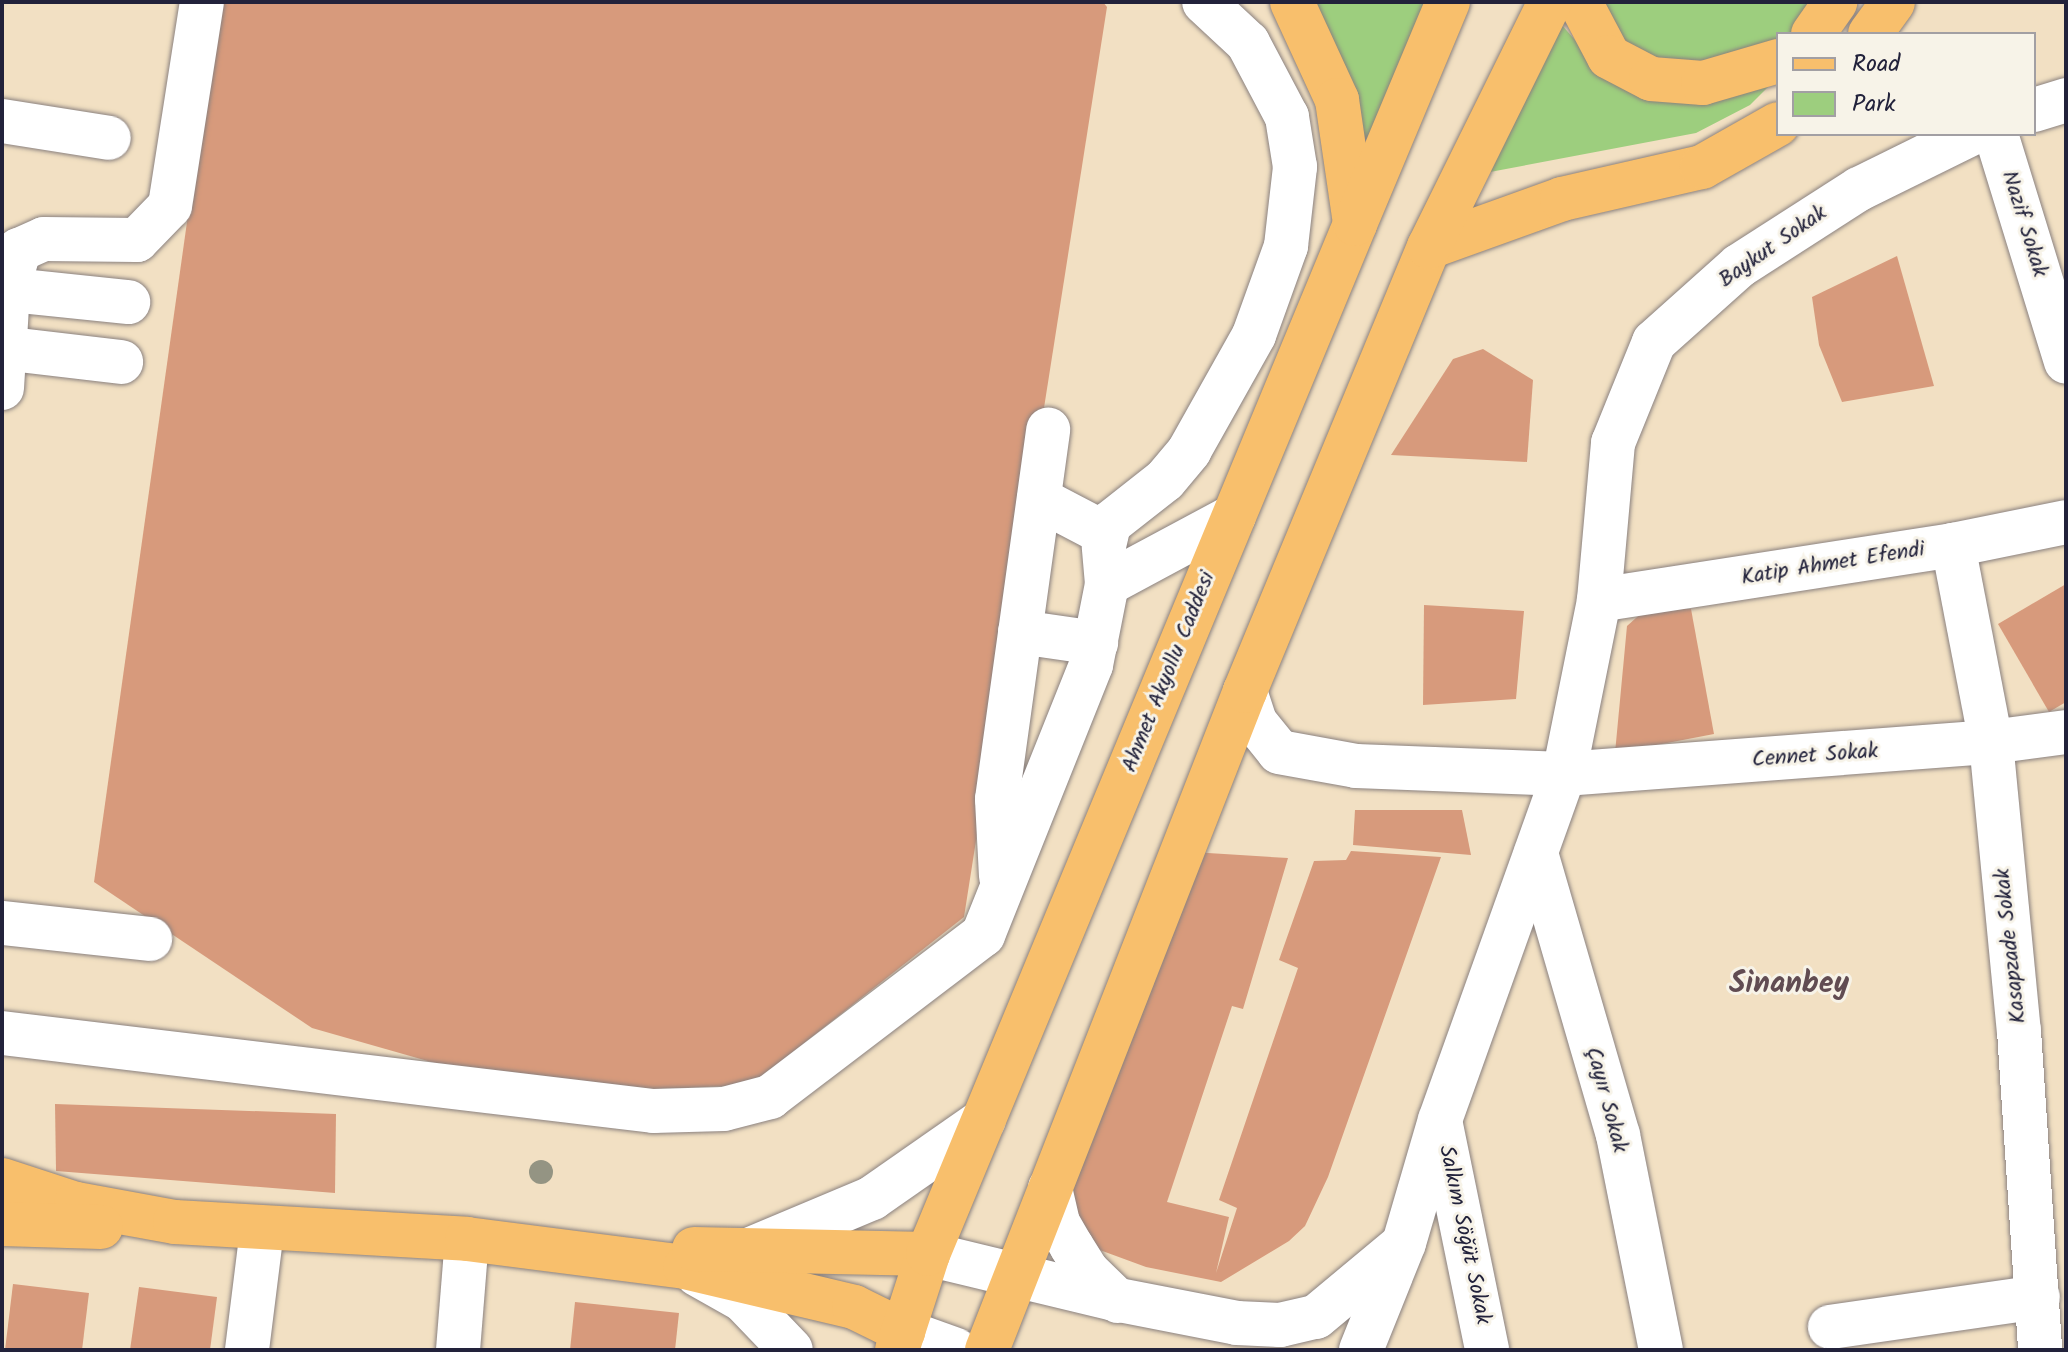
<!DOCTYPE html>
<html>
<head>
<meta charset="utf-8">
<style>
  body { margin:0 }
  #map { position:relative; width:2068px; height:1352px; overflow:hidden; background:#f2e0c3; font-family:Kalam,sans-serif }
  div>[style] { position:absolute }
  .green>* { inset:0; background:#9dce7e }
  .building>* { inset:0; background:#d79a7c }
  .roads { filter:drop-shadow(0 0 2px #8a817f) drop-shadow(0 0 2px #8a817f) }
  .minor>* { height:44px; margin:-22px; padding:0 22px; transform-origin:22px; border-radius:22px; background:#fff }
  .major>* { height:44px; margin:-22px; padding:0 22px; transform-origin:22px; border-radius:22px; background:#f8bf6c }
  .highway>* { height:44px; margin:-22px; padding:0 22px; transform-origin:22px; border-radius:22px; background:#f8bf6c }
  .trees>* { width:24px; height:24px; margin:-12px; border-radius:50%; background:#949483 }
  span { translate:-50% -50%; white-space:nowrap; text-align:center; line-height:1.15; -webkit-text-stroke:6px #f7f3e8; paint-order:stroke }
  .street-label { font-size:22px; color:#22223b }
  .district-label { font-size:30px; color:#614c52; font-weight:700 }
  .frame { position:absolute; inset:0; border:4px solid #22223b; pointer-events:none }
  .legend { position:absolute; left:1776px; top:32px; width:260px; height:104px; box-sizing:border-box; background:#f7f3e8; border:2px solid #a29fa3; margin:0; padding:10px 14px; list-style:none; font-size:24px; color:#22223b }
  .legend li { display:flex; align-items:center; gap:16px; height:40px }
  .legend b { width:40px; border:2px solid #a29fa3 }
</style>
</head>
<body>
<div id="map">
  <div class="green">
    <div style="clip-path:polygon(1292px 2px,1448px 2px,1355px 224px)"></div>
    <div style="clip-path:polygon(1580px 2px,1835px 2px,1813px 34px,1778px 34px,1778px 61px,1651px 79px)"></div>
    <div style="clip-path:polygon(1553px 15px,1604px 73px,1778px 77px,1750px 105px,1696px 133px,1490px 172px)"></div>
  </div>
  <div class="building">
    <div style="clip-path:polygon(218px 2px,1103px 2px,1107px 7px,964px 917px,751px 1085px,543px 1094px,312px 1028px,94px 882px)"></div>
    <div style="clip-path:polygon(1897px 256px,1934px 386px,1842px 402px,1819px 345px,1812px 297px)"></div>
    <div style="clip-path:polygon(1483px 349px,1533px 380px,1527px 462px,1391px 455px,1453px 359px)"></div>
    <div style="clip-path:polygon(2066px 584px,2066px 702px,2049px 712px,1998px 624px)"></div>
    <div style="clip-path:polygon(1424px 605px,1524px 611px,1516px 699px,1423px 705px)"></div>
    <div style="clip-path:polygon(1646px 609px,1691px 609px,1714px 734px,1615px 753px,1627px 626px)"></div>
    <div style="clip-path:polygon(1355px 810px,1462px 810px,1471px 855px,1353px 845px)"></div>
    <div style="clip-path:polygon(1351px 851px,1441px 857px,1328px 1177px,1305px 1226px,1289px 1241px,1221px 1282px,1146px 1267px,1097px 1249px,1067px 1197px,1192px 852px,1288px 858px,1243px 1009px,1232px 1006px,1167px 1202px,1229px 1217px,1216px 1273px,1237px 1208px,1219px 1200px,1298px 968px,1279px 960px,1314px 861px,1346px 860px)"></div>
    <div style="clip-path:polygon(55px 1104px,336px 1114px,335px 1193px,56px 1171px)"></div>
    <div style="clip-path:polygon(13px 1284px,89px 1293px,82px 1350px,5px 1350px)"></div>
    <div style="clip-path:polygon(139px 1287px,217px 1297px,210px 1350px,130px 1350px)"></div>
    <div style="clip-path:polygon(575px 1302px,679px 1313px,675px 1350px,570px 1350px)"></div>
  </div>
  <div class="roads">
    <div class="minor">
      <div style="left:2034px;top:110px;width:34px;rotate:-17deg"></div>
      <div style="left:2px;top:121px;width:108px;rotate:9deg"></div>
      <div style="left:1996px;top:134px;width:238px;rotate:72.9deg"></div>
      <div style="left:2px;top:289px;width:127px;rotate:5.9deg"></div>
      <div style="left:2px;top:348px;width:120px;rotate:6.7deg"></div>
      <div style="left:2px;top:388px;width:99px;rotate:-86.5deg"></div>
      <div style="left:8px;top:289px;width:41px;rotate:-74.2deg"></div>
      <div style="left:19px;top:250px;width:27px;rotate:-24deg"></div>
      <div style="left:44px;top:239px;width:93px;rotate:0.6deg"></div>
      <div style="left:137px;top:240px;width:47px;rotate:-45.9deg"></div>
      <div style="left:170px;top:206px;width:206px;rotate:-81.1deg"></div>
      <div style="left:1039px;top:499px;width:76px;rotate:27.6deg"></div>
      <div style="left:1953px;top:545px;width:201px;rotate:79.1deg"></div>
      <div style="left:1991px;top:742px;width:290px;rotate:84.5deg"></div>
      <div style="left:2019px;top:1031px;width:320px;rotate:86.2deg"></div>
      <div style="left:1107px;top:584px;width:144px;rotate:-28.2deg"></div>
      <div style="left:1599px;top:600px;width:358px;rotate:-8.8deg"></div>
      <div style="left:1953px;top:545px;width:115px;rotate:-11.5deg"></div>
      <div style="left:1020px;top:632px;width:77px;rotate:8.2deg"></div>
      <div style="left:1245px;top:691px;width:33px;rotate:72deg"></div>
      <div style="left:1255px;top:722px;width:38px;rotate:51deg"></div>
      <div style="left:1279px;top:752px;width:78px;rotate:10.3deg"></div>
      <div style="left:1356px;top:766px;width:208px;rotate:2.2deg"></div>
      <div style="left:1564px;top:774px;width:428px;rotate:-4.3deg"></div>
      <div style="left:1991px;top:742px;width:76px;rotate:-7.6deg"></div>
      <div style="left:1536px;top:853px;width:294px;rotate:73.8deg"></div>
      <div style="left:1618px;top:1135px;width:219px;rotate:78.7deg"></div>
      <div style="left:1001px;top:876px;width:77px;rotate:-93deg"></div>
      <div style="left:997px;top:799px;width:373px;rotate:-82.1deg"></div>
      <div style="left:2px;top:923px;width:149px;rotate:6.2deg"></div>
      <div style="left:2px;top:1033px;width:656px;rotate:6.83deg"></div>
      <div style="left:653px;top:1111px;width:71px;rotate:-1.6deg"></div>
      <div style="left:724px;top:1109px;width:48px;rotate:-14.6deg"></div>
      <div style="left:770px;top:1097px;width:268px;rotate:-37.3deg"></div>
      <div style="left:983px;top:935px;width:291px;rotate:-68.2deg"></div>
      <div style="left:1091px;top:665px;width:83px;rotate:-78.8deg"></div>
      <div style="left:1107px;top:584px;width:38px;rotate:-95deg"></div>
      <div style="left:1104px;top:546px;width:23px;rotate:-77deg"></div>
      <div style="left:1109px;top:524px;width:71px;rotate:-38.2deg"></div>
      <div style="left:1165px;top:480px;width:38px;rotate:-50deg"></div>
      <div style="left:1189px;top:451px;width:133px;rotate:-60.7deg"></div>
      <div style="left:1254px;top:335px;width:95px;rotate:-70.2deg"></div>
      <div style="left:1286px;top:246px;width:80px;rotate:-83.5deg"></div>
      <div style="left:1295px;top:167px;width:51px;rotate:-99.1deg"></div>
      <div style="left:1287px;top:117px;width:84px;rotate:-117.8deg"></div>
      <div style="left:1248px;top:43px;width:60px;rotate:-137deg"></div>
      <div style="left:1441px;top:1125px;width:230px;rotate:78.4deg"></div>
      <div style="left:1050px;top:1188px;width:36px;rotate:77deg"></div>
      <div style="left:1058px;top:1223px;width:28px;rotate:60deg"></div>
      <div style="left:1072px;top:1247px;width:28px;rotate:58deg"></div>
      <div style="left:1087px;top:1271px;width:43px;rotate:44.1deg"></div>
      <div style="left:746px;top:1251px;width:137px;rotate:-22.8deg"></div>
      <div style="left:872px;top:1198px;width:136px;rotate:-34.9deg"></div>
      <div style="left:928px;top:1254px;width:191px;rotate:13.6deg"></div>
      <div style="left:1114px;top:1299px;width:125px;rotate:11deg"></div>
      <div style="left:1237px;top:1323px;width:43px;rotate:2.7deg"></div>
      <div style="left:1280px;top:1325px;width:37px;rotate:-13deg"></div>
      <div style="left:1316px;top:1317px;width:109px;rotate:-39.8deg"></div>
      <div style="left:697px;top:1274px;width:53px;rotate:29.5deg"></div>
      <div style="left:743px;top:1300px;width:69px;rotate:46.2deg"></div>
      <div style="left:1830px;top:1327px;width:210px;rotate:-8.2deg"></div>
      <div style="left:903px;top:1331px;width:56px;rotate:19.7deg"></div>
      <div style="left:247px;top:1350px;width:122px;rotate:-82.9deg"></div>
      <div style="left:458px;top:1350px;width:111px;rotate:-85.4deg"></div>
      <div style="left:1361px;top:1350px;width:115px;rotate:-68.1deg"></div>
      <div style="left:1404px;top:1243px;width:128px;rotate:-73.7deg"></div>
      <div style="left:1440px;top:1120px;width:368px;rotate:-70.3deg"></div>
      <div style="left:1564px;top:774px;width:177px;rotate:-78.6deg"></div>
      <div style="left:1599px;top:600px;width:158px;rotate:-84.9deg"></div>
      <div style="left:1613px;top:443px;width:109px;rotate:-67.9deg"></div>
      <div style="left:1654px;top:342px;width:114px;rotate:-41.8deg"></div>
      <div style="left:1739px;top:266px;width:143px;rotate:-32.7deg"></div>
      <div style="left:1859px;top:189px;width:125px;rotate:-26.2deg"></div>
    </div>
    <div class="major">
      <div style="left:2px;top:1180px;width:78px;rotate:18deg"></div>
      <div style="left:76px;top:1204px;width:101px;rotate:10.3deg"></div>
      <div style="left:175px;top:1222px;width:292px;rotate:3.3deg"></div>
      <div style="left:467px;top:1239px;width:220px;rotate:7.3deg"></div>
      <div style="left:685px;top:1267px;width:174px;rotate:13.3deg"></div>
      <div style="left:854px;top:1307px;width:55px;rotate:26.1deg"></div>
      <div style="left:2px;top:1224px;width:99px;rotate:1.7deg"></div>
      <div style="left:694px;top:1249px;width:234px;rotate:1.2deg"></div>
      <div style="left:897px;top:1350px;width:101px;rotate:-72.1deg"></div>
      <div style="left:928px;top:1254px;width:1115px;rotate:-67.48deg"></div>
      <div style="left:987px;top:1350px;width:708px;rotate:-68.62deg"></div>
      <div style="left:1245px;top:691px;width:481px;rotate:-67.5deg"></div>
    </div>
    <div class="highway">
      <div style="left:1292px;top:2px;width:108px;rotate:65.3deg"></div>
      <div style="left:1337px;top:100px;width:125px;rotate:81.7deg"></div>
      <div style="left:1580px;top:2px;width:62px;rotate:62.2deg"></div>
      <div style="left:1609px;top:57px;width:47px;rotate:27.6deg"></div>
      <div style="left:1651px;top:79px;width:52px;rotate:4.4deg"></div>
      <div style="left:1703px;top:83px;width:78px;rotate:-16.3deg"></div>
      <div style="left:1813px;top:34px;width:39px;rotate:-55deg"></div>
      <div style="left:1870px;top:34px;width:39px;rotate:-54deg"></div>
      <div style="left:1355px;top:224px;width:241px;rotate:-67.3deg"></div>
      <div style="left:1429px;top:247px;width:141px;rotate:-19.8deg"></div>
      <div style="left:1562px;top:199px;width:144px;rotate:-12.9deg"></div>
      <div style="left:1702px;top:167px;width:87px;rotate:-29.5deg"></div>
      <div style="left:1429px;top:247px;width:273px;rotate:-63.7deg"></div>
    </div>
  </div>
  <div class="trees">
    <div style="left:541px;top:1172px"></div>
  </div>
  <div class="street-label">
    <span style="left:2024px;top:224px;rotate:73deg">Nazif Sokak</span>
    <span style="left:1773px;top:247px;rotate:-35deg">Baykut Sokak</span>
    <span style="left:1833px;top:564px;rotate:-9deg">Katip Ahmet Efendi</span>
    <span style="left:1169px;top:672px;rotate:-68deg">Ahmet Akyollu Caddesi</span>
    <span style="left:1815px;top:756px;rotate:-4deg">Cennet Sokak</span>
    <span style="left:2011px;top:946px;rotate:-96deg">Kasapzade Sokak</span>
    <span style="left:1606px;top:1100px;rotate:75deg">Çayır Sokak</span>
    <span style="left:1464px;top:1235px;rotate:78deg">Salkım Söğüt Sokak</span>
  </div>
  <div class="district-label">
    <span style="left:1789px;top:984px">Sinanbey</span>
  </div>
  <div class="frame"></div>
  <ul class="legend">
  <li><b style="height:10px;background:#f8bf6c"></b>Road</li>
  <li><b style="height:22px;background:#9dce7e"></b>Park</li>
  </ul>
</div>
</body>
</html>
